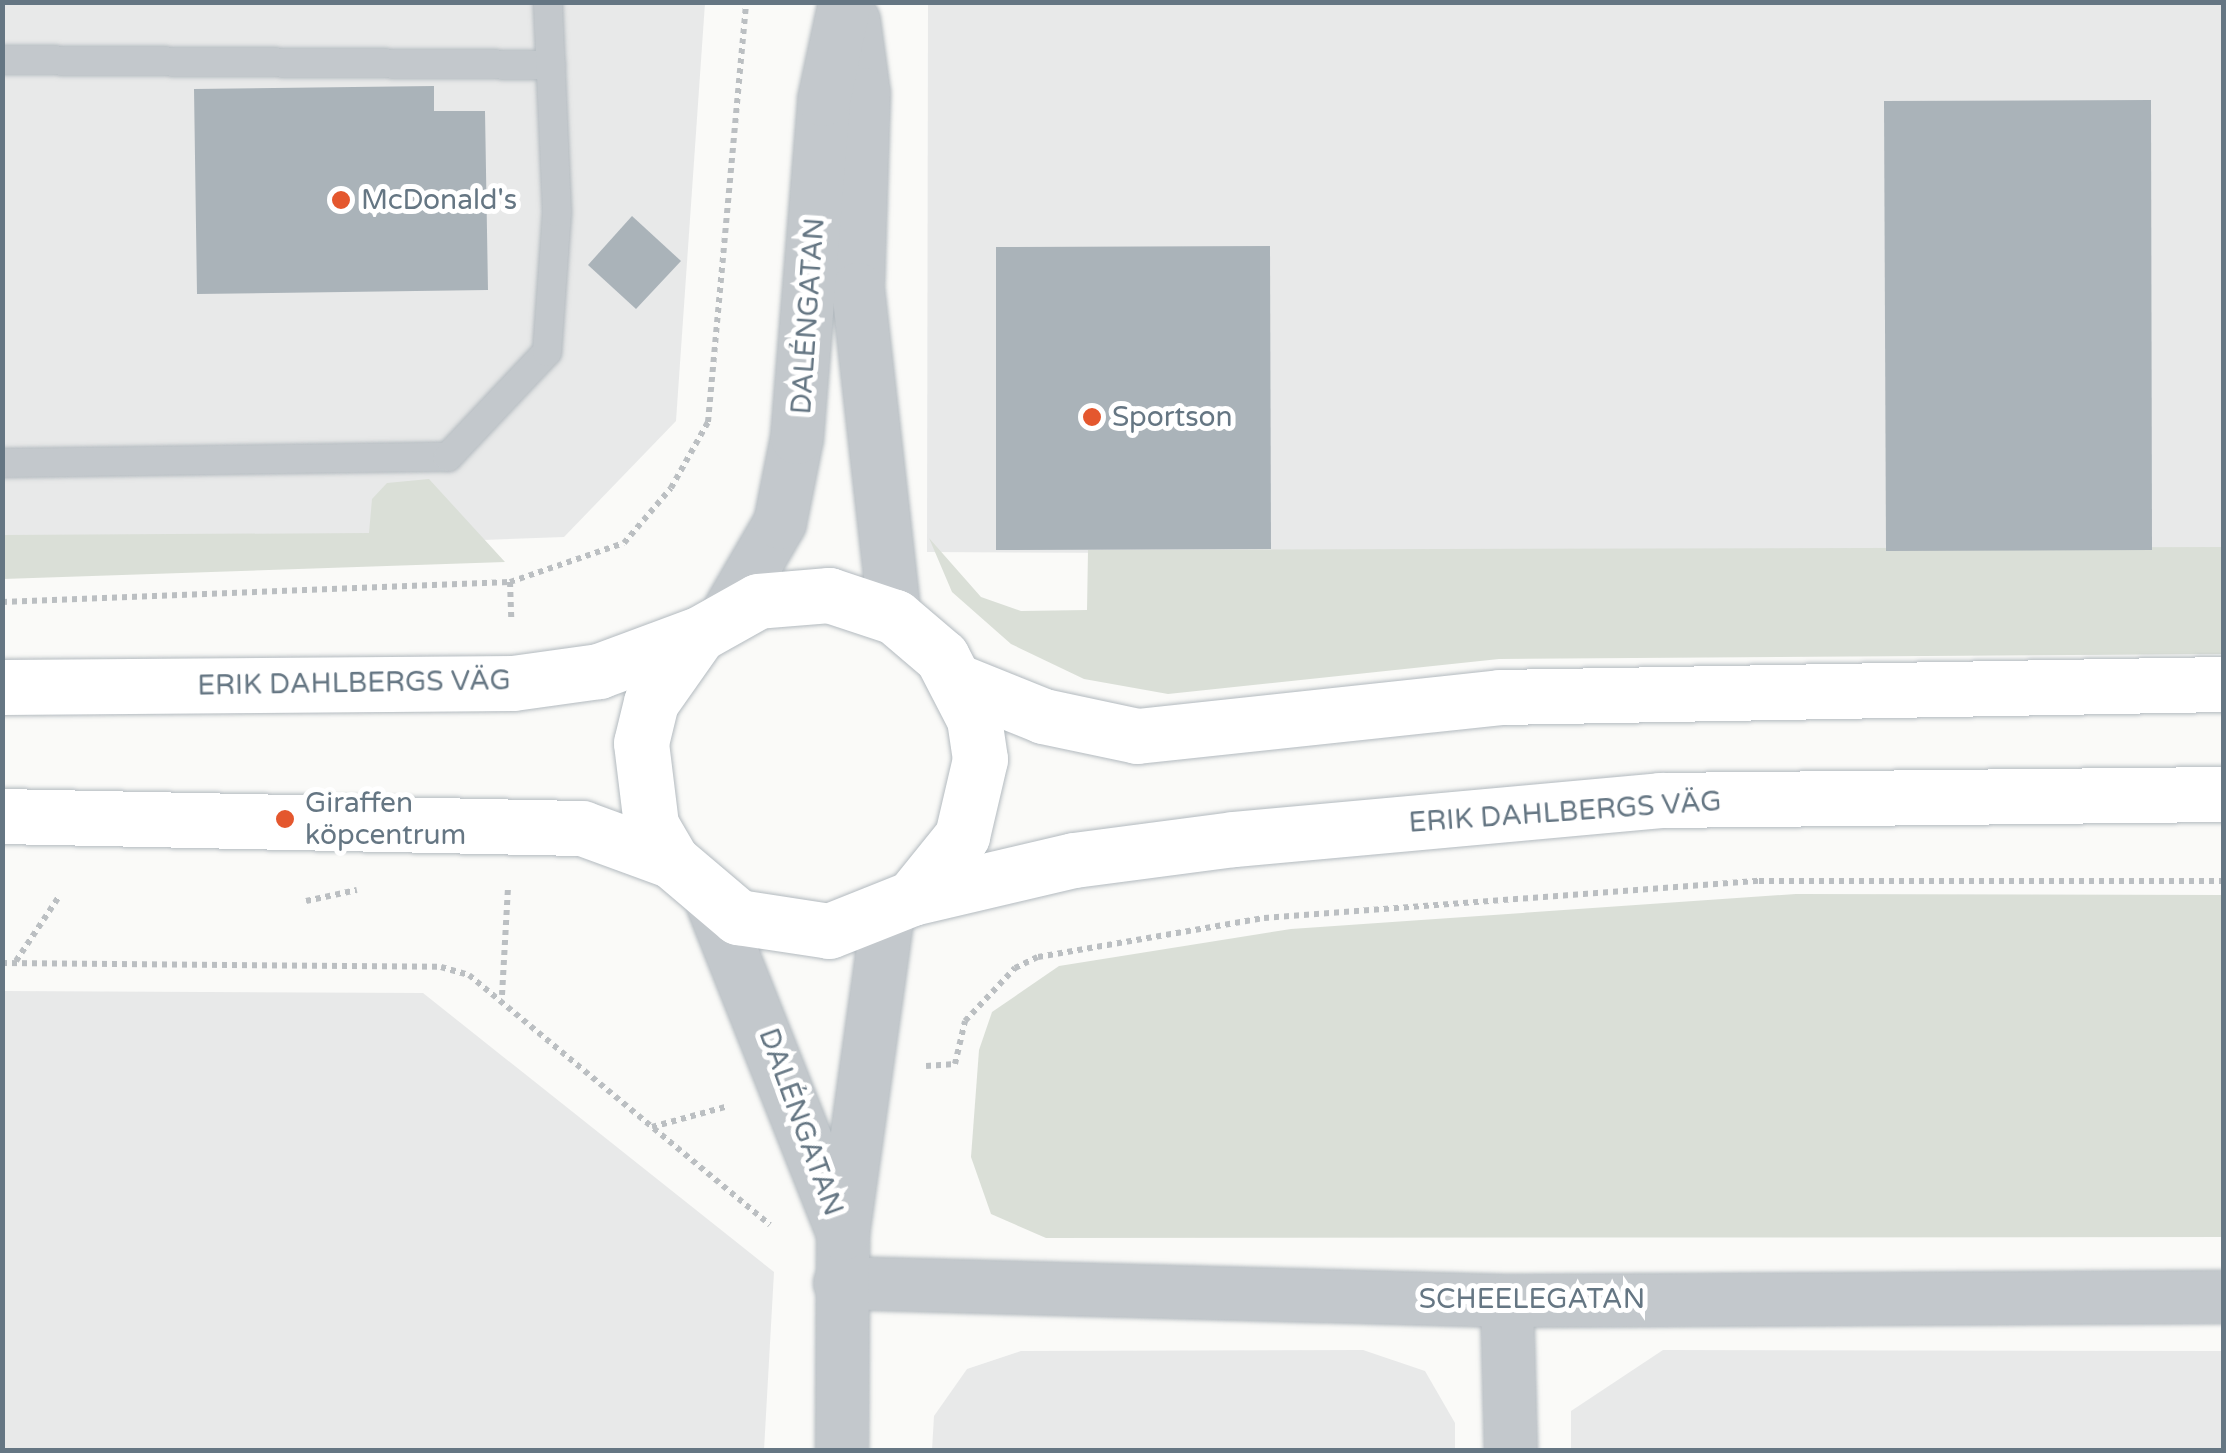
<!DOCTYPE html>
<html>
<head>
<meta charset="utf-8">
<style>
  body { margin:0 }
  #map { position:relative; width:2226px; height:1453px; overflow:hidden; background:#fafaf8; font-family:"Varela Round",sans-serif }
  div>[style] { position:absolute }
  .built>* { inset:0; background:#e8e9e9 }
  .green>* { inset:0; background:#dadfd7 }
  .building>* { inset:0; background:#aab3b9 }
  .path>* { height:6px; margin-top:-3px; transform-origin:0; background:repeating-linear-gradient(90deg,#bbbfc2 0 5px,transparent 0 10px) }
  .roads { filter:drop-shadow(0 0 2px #b3babf) drop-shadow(0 0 2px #b3babf) }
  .service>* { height:28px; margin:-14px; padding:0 14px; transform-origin:14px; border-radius:14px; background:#c3c8cc }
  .minor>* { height:52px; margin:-26px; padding:0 26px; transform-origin:26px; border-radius:26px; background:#c3c8cc }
  .secondary>* { height:55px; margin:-27.5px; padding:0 27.5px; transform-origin:27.5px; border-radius:27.5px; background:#fff }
  .dots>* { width:28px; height:28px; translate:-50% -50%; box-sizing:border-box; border:5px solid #fff; border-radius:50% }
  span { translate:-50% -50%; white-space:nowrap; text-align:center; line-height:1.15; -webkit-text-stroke:10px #fff; paint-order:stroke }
  .poi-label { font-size:28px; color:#657683 }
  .left { translate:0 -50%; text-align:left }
  .street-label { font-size:28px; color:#657683 }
  .frame { position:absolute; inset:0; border:5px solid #657683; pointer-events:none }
</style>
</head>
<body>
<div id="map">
  <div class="built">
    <div style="clip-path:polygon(3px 3px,705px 3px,676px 421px,564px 537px,3px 558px)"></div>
    <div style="clip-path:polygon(928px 3px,2223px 3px,2223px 558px,927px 552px)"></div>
    <div style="clip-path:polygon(3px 991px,423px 993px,774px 1272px,764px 1450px,3px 1450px)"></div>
    <div style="clip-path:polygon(1363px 1350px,1425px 1371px,1455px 1423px,1455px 1450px,932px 1450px,934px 1416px,967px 1369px,1021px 1351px)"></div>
    <div style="clip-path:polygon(1663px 1350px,2223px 1351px,2223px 1450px,1571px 1450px,1571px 1411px)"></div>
  </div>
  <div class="green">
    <div style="clip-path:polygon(429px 479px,505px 562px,3px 579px,3px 535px,369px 533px,372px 499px,387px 483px)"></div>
    <div style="clip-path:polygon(929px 538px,981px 597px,1021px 611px,1087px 610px,1088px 550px,2223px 547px,2223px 654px,1499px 659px,1168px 694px,1084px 679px,1011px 644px,952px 592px)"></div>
    <div style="clip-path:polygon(1796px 894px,2223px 895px,2223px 1237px,1046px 1238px,991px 1214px,971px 1157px,979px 1050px,992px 1012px,1059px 966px,1291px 929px)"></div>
  </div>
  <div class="building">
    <div style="clip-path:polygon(434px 86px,434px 111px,485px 111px,488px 290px,197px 294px,194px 89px)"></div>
    <div style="clip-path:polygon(2151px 100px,2152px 550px,1886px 551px,1884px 101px)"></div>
    <div style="clip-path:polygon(632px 216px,681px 261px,636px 309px,588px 265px)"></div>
    <div style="clip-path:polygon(1270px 246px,1271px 549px,996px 550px,996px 247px)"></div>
  </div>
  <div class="path">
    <div style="left:510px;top:582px;width:38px;rotate:88deg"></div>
    <div style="left:2px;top:602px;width:508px;rotate:-2.25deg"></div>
    <div style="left:510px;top:582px;width:120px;rotate:-18.9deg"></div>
    <div style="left:624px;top:543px;width:72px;rotate:-49.5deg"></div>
    <div style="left:671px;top:488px;width:76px;rotate:-60.7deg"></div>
    <div style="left:708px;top:422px;width:422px;rotate:-84.8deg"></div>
    <div style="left:306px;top:901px;width:52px;rotate:-12.2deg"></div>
    <div style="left:16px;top:961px;width:76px;rotate:-56.3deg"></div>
    <div style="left:2px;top:963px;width:439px;rotate:0.5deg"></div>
    <div style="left:441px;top:967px;width:29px;rotate:16deg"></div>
    <div style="left:469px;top:975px;width:391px;rotate:39.7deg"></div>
    <div style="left:502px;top:995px;width:108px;rotate:-86.8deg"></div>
    <div style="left:926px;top:1066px;width:29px;rotate:-4deg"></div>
    <div style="left:955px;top:1064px;width:44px;rotate:-76.9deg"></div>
    <div style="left:965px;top:1021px;width:73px;rotate:-46.7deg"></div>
    <div style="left:1015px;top:968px;width:25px;rotate:-26deg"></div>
    <div style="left:1038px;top:957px;width:229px;rotate:-9.8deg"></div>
    <div style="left:1264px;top:918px;width:496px;rotate:-4.3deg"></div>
    <div style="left:1759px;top:881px;width:465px"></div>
    <div style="left:652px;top:1127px;width:79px;rotate:-15.4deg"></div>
  </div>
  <div class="roads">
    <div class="service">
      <div style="left:2px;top:60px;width:549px;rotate:0.52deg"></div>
      <div style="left:2px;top:463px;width:446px;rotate:-0.8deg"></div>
      <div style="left:448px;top:457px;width:144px;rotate:-46.7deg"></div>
      <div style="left:547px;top:352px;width:140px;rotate:-85.9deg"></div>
      <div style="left:557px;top:212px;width:210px;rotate:-92.5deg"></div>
    </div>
    <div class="minor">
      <div style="left:854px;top:21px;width:74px;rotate:82.2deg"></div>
      <div style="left:864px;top:94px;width:195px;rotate:91.8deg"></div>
      <div style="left:858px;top:289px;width:330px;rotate:83.6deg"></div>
      <div style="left:726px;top:616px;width:108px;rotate:-59.9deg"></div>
      <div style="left:780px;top:523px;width:87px;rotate:-78.7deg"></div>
      <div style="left:797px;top:438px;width:339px;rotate:-85.4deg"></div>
      <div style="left:824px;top:100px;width:100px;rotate:-77.9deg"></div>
      <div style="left:711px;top:900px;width:359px;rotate:68.4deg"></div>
      <div style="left:840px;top:1283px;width:667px;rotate:1.55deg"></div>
      <div style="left:1507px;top:1301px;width:717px;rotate:-0.32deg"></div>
      <div style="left:1507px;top:1301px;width:149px;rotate:88.5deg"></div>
      <div style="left:842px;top:1450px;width:216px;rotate:-89.7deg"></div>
      <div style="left:843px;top:1234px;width:325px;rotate:-82deg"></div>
    </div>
    <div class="secondary">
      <div style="left:959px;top:682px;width:91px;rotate:22deg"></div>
      <div style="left:1043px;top:716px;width:96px;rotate:12deg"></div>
      <div style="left:1137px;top:736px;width:365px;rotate:-6.1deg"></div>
      <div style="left:1500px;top:697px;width:724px;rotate:-1.03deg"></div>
      <div style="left:2px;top:687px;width:511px;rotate:-0.45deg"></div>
      <div style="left:513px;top:683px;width:87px;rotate:-7.9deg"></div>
      <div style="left:599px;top:671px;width:103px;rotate:-20.4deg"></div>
      <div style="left:2px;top:816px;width:580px;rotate:1.19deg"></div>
      <div style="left:582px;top:828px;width:96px;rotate:20.1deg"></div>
      <div style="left:672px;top:861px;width:87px;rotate:40.3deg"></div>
      <div style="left:738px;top:917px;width:92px;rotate:8.7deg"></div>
      <div style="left:829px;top:931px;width:89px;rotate:-21.7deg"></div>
      <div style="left:912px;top:898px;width:80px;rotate:-51.1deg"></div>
      <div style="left:962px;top:836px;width:79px;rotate:-76.8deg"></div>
      <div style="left:980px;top:759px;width:40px;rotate:-98.5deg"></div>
      <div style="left:974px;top:719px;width:70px;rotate:-117.3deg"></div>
      <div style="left:942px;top:657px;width:62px;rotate:-139.6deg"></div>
      <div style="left:895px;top:617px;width:70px;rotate:-161.6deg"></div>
      <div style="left:829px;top:595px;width:71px;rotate:175.2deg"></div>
      <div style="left:758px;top:601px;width:68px;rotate:150.8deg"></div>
      <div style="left:699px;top:634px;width:83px;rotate:125.2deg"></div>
      <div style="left:651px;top:702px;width:42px;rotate:103.7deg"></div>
      <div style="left:641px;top:743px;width:83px;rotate:83deg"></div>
      <div style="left:651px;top:825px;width:42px;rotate:59.7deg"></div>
      <div style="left:912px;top:898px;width:166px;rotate:-13.2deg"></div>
      <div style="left:1074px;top:860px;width:161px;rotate:-7.5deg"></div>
      <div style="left:1234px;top:839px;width:428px;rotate:-5.2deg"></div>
      <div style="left:1660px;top:800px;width:564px;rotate:-0.61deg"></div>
    </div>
  </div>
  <div class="dots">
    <div style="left:341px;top:200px;background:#e4572e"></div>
    <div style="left:1092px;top:417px;background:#e4572e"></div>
    <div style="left:285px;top:819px;background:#e4572e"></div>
  </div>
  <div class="poi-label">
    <span class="left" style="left:361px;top:200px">McDonald's</span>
    <span class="left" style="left:1112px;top:417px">Sportson</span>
    <span class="left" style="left:305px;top:819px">Giraffen<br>köpcentrum</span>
  </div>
  <div class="street-label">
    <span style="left:808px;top:316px;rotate:-86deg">DALÉNGATAN</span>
    <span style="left:354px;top:683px;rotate:-1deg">ERIK DAHLBERGS VÄG</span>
    <span style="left:1565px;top:812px;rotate:-4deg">ERIK DAHLBERGS VÄG</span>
    <span style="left:801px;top:1122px;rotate:70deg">DALÉNGATAN</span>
    <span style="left:1532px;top:1299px">SCHEELEGATAN</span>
  </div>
  <div class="frame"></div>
</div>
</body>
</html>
